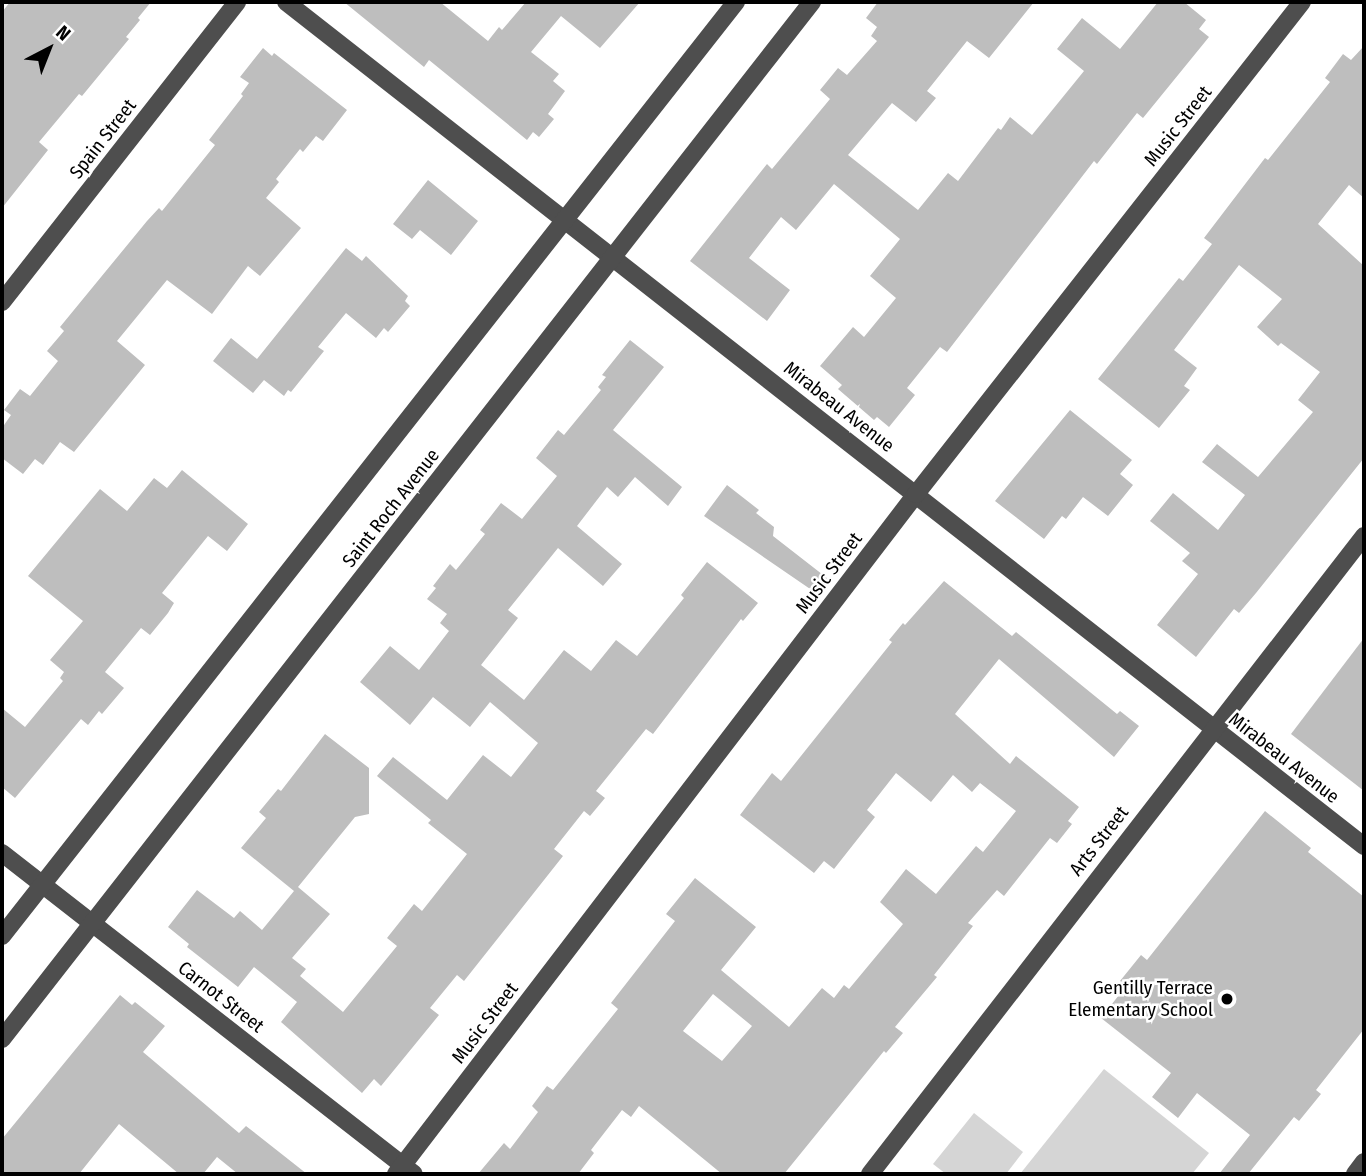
<!DOCTYPE html>
<html>
<head>
<meta charset="utf-8">
<style>
  body { margin:0 }
  #map { position:relative; width:1366px; height:1176px; overflow:hidden; background:#fff; font-family:"Fira Sans Condensed",sans-serif }
  div>[style] { position:absolute }
  .green>* { inset:0; background:#d5d5d5 }
  .building>* { inset:0; background:#bebebe }
  .minor>* { height:18px; margin:-9px; padding:0 9px; transform-origin:9px; border-radius:9px; background:#4e4e4e }
  .dots>* { width:19px; height:19px; translate:-50% -50%; box-sizing:border-box; border:4px solid #fff; border-radius:50% }
  span { translate:-50% -50%; white-space:nowrap; text-align:center; line-height:1.15; -webkit-text-stroke:5px #fff; paint-order:stroke }
  .street-label { font-size:19px; color:#000 }
  .poi-label { font-size:19px; color:#000 }
  .right { translate:-100% -50%; text-align:right }
  .frame { position:absolute; inset:0; border:4px solid #000; pointer-events:none }
  .north { position:absolute; left:14px; top:14px; width:70px; height:70px; -webkit-text-stroke:5px #fff; paint-order:stroke; rotate:42deg; font-size:19px; font-weight:700; line-height:28px; text-align:center; color:#000 }
  .north::after { content:''; display:block; margin:auto; width:24px; height:32px; background:#000; clip-path:polygon(50% 0,100% 100%,50% 72%,0 100%) }
</style>
</head>
<body>
<div id="map">
  <div class="green">
    <div style="clip-path:polygon(1104px 1069px,1209px 1153px,1192px 1174px,1020px 1174px)"></div>
    <div style="clip-path:polygon(974px 1113px,1023px 1152px,1006px 1174px,946px 1174px,933px 1164px)"></div>
  </div>
  <div class="building">
    <div style="clip-path:polygon(10px 2px,151px 2px,138px 18px,140px 20px,126px 37px,129px 39px,82px 96px,79px 94px,39px 142px,48px 150px,2px 208px,2px 12px)"></div>
    <div style="clip-path:polygon(344px 2px,440px 2px,488px 41px,499px 27px,502px 30px,526px 2px,640px 2px,600px 48px,561px 16px,531px 52px,559px 74px,553px 81px,565px 91px,548px 114px,554px 119px,539px 137px,533px 132px,527px 140px,429px 60px,424px 67px)"></div>
    <div style="clip-path:polygon(878px 2px,1034px 2px,989px 58px,967px 41px,927px 91px,936px 98px,916px 122px,892px 103px,848px 155px,918px 210px,948px 173px,958px 181px,998px 128px,1001px 130px,1010px 117px,1032px 135px,1084px 71px,1057px 49px,1082px 18px,1120px 49px,1158px 2px,1184px 2px,1206px 20px,1199px 29px,1209px 37px,1143px 118px,1137px 113px,1097px 164px,1094px 161px,947px 352px,940px 347px,907px 388px,915px 395px,889px 427px,877px 417px,874px 420px,838px 389px,842px 385px,820px 366px,853px 327px,864px 337px,896px 298px,870px 276px,900px 239px,834px 184px,796px 230px,781px 217px,749px 258px,790px 290px,767px 321px,690px 261px,767px 164px,772px 169px,830px 99px,820px 90px,838px 68px,847px 75px,877px 41px,871px 36px,877px 27px,866px 18px)"></div>
    <div style="clip-path:polygon(1364px 46px,1364px 198px,1349px 185px,1318px 224px,1364px 266px,1364px 458px,1256px 593px,1239px 613px,1234px 609px,1196px 657px,1157px 625px,1198px 574px,1182px 561px,1190px 553px,1150px 521px,1173px 493px,1218px 530px,1245px 495px,1202px 462px,1217px 444px,1258px 477px,1313px 412px,1298px 400px,1320px 372px,1281px 343px,1278px 346px,1257px 327px,1282px 299px,1239px 265px,1174px 350px,1197px 368px,1184px 386px,1190px 390px,1159px 428px,1098px 379px,1179px 278px,1183px 281px,1212px 244px,1204px 238px,1265px 158px,1268px 160px,1330px 82px,1325px 78px,1343px 54px,1351px 60px)"></div>
    <div style="clip-path:polygon(263px 48px,272px 56px,274px 53px,347px 110px,323px 141px,316px 136px,303px 152px,300px 149px,276px 179px,279px 182px,266px 198px,301px 228px,260px 276px,248px 266px,212px 314px,167px 280px,117px 341px,145px 365px,74px 452px,60px 442px,43px 465px,35px 459px,23px 474px,2px 458px,2px 428px,11px 415px,4px 410px,20px 389px,30px 396px,58px 361px,47px 351px,64px 331px,60px 327px,147px 221px,159px 208px,162px 211px,215px 145px,209px 140px,243px 96px,241px 94px,249px 83px,240px 77px)"></div>
    <div style="clip-path:polygon(428px 180px,478px 221px,451px 255px,420px 230px,412px 239px,393px 224px)"></div>
    <div style="clip-path:polygon(346px 248px,362px 261px,366px 256px,408px 296px,405px 301px,410px 306px,388px 332px,384px 328px,376px 338px,346px 313px,318px 347px,324px 351px,291px 392px,288px 390px,284px 396px,264px 380px,253px 393px,213px 361px,231px 338px,257px 359px)"></div>
    <div style="clip-path:polygon(630px 340px,664px 367px,613px 430px,682px 487px,668px 506px,635px 477px,618px 497px,607px 487px,577px 526px,622px 564px,603px 586px,558px 548px,508px 610px,518px 618px,481px 665px,524px 700px,564px 650px,591px 671px,616px 640px,637px 656px,684px 598px,681px 595px,707px 562px,758px 603px,743px 621px,741px 619px,653px 734px,646px 729px,596px 791px,605px 798px,590px 816px,584px 811px,554px 849px,563px 856px,464px 981px,457px 975px,430px 1008px,439px 1015px,381px 1086px,374px 1079px,362px 1093px,281px 1022px,297px 1002px,254px 967px,238px 987px,187px 947px,189px 944px,168px 927px,197px 890px,234px 918px,240px 911px,262px 930px,294px 891px,241px 848px,266px 818px,259px 812px,278px 789px,281px 791px,325px 734px,369px 768px,369px 814px,355px 817px,298px 887px,330px 914px,292px 958px,306px 969px,300px 976px,343px 1012px,397px 946px,387px 938px,414px 904px,422px 911px,467px 854px,428px 823px,431px 820px,377px 776px,393px 757px,447px 800px,483px 755px,511px 777px,538px 743px,490px 702px,470px 727px,433px 697px,410px 725px,360px 682px,390px 646px,419px 670px,449px 631px,440px 623px,447px 614px,427px 599px,436px 588px,433px 586px,450px 564px,456px 570px,485px 534px,480px 530px,501px 503px,522px 519px,557px 476px,536px 458px,558px 430px,564px 435px,601px 390px,598px 387px,606px 377px,602px 375px)"></div>
    <div style="clip-path:polygon(1070px 410px,1132px 460px,1120px 474px,1133px 485px,1108px 516px,1083px 497px,1066px 519px,1062px 516px,1044px 539px,995px 501px)"></div>
    <div style="clip-path:polygon(182px 470px,248px 524px,227px 551px,208px 536px,162px 593px,174px 603px,168px 613px,150px 635px,141px 628px,105px 672px,124px 688px,102px 714px,99px 711px,88px 725px,81px 719px,15px 798px,2px 787px,2px 708px,25px 727px,63px 681px,60px 678px,64px 672px,50px 660px,83px 621px,28px 576px,100px 489px,127px 511px,154px 478px,167px 488px)"></div>
    <div style="clip-path:polygon(727px 485px,759px 510px,756px 513px,774px 527px,773px 536px,827px 578px,816px 593px,704px 516px)"></div>
    <div style="clip-path:polygon(evenodd,944px 581px,1012px 636px,1016px 632px,1117px 714px,1120px 711px,1139px 726px,1114px 757px,999px 659px,955px 714px,1010px 764px,1016px 756px,1079px 807px,1068px 821px,1072px 824px,1057px 843px,1050px 838px,1004px 896px,997px 890px,968px 923px,973px 926px,934px 975px,937px 977px,895px 1027px,903px 1033px,886px 1053px,884px 1051px,784px 1174px,722px 1174px,639px 1106px,631px 1117px,622px 1110px,591px 1150px,594px 1153px,578px 1174px,478px 1174px,504px 1143px,510px 1149px,538px 1112px,532px 1106px,547px 1086px,553px 1090px,618px 1009px,611px 1003px,675px 921px,666px 914px,695px 878px,756px 927px,721px 970px,789px 1027px,822px 988px,834px 998px,844px 985px,849px 989px,903px 924px,880px 902px,906px 869px,936px 894px,976px 846px,983px 852px,1016px 811px,980px 783px,972px 792px,953px 775px,931px 802px,896px 773px,867px 810px,875px 817px,834px 869px,824px 861px,814px 873px,740px 815px,772px 773px,781px 781px,892px 642px,889px 640px,903px 623px,905px 625px,944px 581px,713px 994px,752px 1026px,722px 1061px,683px 1031px,713px 994px)"></div>
    <div style="clip-path:polygon(1364px 638px,1364px 791px,1291px 734px)"></div>
    <div style="clip-path:polygon(1265px 811px,1311px 848px,1308px 852px,1364px 897px,1364px 1029px,1316px 1090px,1321px 1094px,1299px 1121px,1294px 1117px,1248px 1174px,1219px 1174px,1250px 1135px,1197px 1093px,1178px 1118px,1152px 1097px,1171px 1073px,1101px 1018px,1126px 986px,1120px 981px,1141px 955px,1147px 960px)"></div>
    <div style="clip-path:polygon(120px 995px,132px 1005px,135px 1002px,165px 1026px,143px 1052px,239px 1133px,246px 1126px,307px 1174px,238px 1174px,217px 1157px,203px 1174px,179px 1174px,119px 1124px,79px 1174px,2px 1174px,2px 1139px)"></div>
  </div>
  <div class="minor">
    <div style="left:286px;top:2px;width:1369px;rotate:38.06deg"></div>
    <div style="left:2px;top:302px;width:381px;rotate:-51.9deg"></div>
    <div style="left:2px;top:853px;width:522px;rotate:37.92deg"></div>
    <div style="left:2px;top:936px;width:1188px;rotate:-51.84deg"></div>
    <div style="left:2px;top:1039px;width:1316px;rotate:-52.01deg"></div>
    <div style="left:396px;top:1174px;width:856px;rotate:-52.59deg"></div>
    <div style="left:916px;top:494px;width:625px;rotate:-51.88deg"></div>
    <div style="left:870px;top:1174px;width:807px;rotate:-52.25deg"></div>
    <div style="left:1355px;top:1174px;width:15px;rotate:-53deg"></div>
  </div>
  <div class="dots">
    <div style="left:1227px;top:999px;background:#000"></div>
  </div>
  <div class="street-label">
    <span style="left:1178px;top:126px;rotate:-52deg">Music Street</span>
    <span style="left:103px;top:139px;rotate:-52deg">Spain Street</span>
    <span style="left:839px;top:407px;rotate:38deg">Mirabeau Avenue</span>
    <span style="left:391px;top:508px;rotate:-52deg">Saint Roch Avenue</span>
    <span style="left:829px;top:573px;rotate:-53deg">Music Street</span>
    <span style="left:1284px;top:758px;rotate:38deg">Mirabeau Avenue</span>
    <span style="left:1099px;top:841px;rotate:-52deg">Arts Street</span>
    <span style="left:221px;top:997px;rotate:38deg">Carnot Street</span>
    <span style="left:485px;top:1023px;rotate:-53deg">Music Street</span>
  </div>
  <div class="poi-label">
    <span class="right" style="left:1213px;top:999px">Gentilly Terrace<br>Elementary School</span>
  </div>
  <div class="frame"></div>
  <div class="north">N</div>
</div>
</body>
</html>
